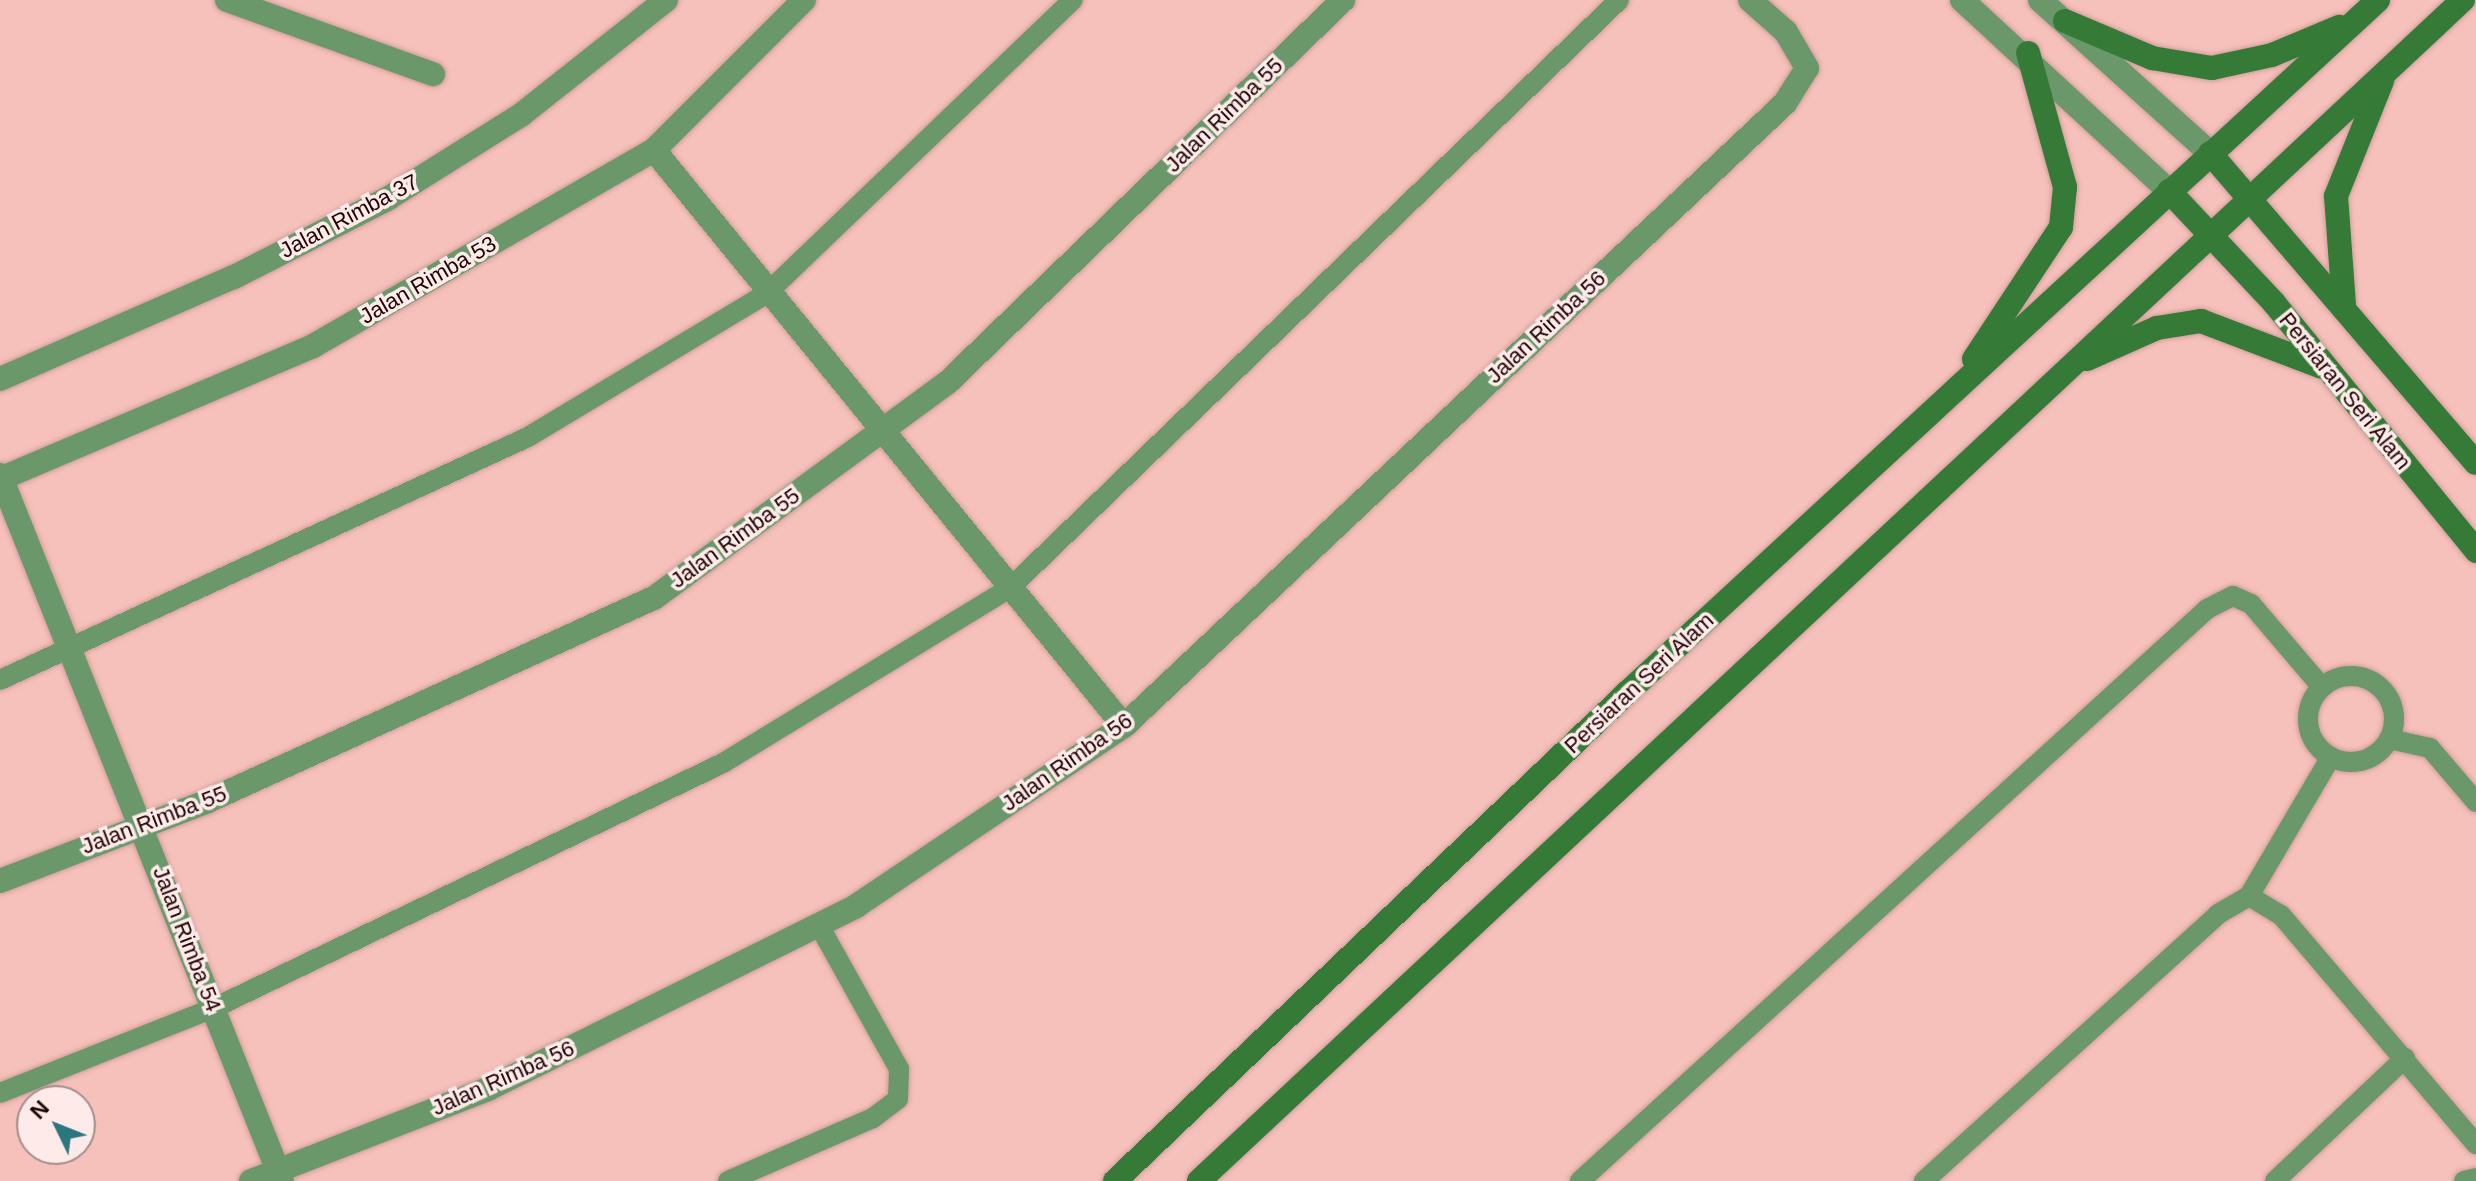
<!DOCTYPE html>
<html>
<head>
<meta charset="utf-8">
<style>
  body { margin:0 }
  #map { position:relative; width:2476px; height:1181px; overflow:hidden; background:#f6c0bb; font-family:Helvetica,sans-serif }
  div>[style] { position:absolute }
  .roads { filter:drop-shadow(0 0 2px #cf9e9a) drop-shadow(0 0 2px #cf9e9a) }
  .lane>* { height:20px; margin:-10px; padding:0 10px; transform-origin:10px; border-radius:10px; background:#6b986b }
  .lane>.ring { margin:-10px; padding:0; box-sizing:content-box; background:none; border:20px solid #6b986b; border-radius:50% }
  .street>* { height:24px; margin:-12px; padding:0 12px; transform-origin:12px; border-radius:12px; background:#6b986b }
  .secondary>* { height:24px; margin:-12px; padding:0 12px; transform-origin:12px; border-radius:12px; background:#357b37 }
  span { translate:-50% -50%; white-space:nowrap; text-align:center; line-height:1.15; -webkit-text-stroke:7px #feebe9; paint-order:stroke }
  .street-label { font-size:22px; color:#1e0303 }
  .north { position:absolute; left:16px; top:1085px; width:80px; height:80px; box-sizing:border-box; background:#feebe9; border:2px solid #a48e8d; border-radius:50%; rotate:313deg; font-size:22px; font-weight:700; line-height:32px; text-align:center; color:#1e0303 }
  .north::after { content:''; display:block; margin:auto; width:28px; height:36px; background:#2c767d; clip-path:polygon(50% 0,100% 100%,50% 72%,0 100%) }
</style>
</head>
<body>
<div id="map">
  <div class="roads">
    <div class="lane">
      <div class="ring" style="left:2308px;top:676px;width:66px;height:66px"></div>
      <div style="left:0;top:680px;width:581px;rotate:-24.71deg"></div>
      <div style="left:528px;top:437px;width:278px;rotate:-31deg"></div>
      <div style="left:766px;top:294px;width:425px;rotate:-43.8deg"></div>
      <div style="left:2389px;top:739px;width:42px;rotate:12.4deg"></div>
      <div style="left:2430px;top:748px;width:71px;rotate:49.6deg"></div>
      <div style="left:2249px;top:896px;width:161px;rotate:-59.5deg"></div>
      <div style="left:0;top:1093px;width:230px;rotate:-21.7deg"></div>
      <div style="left:214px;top:1008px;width:565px;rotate:-25.7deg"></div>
      <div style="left:723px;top:763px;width:338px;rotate:-31.4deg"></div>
      <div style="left:1011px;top:587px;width:845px;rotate:-43.99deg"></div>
      <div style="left:728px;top:1181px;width:158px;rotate:-23.5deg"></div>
      <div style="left:873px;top:1118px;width:31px;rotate:-37deg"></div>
      <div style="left:898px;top:1099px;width:30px;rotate:-88deg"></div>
      <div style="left:899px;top:1069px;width:165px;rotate:-119.1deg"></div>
      <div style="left:1580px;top:1181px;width:849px;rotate:-42.37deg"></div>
      <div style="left:2207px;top:609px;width:29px;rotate:-27deg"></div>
      <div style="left:2233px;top:596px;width:20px;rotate:24deg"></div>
      <div style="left:2251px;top:604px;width:109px;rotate:49.5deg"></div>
      <div style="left:1924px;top:1181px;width:397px;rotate:-42.2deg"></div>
      <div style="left:2218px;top:914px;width:36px;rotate:-30deg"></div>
      <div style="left:2249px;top:896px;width:37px;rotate:31deg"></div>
      <div style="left:2281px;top:915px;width:301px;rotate:49.6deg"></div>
      <div style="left:2275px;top:1181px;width:179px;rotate:-43.4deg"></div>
      <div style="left:2464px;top:1181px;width:12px;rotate:-14deg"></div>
    </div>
    <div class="street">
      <div style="left:227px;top:0;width:219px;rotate:19.8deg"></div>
      <div style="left:1962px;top:0;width:282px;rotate:42.7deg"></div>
      <div style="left:2040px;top:0;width:229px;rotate:42deg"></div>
      <div style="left:654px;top:150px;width:743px;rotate:50.79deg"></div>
      <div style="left:0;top:379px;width:255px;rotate:-23.6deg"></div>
      <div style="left:234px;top:277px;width:172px;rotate:-27deg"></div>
      <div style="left:387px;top:199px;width:158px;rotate:-32.1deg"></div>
      <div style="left:521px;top:115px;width:185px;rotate:-38.4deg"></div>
      <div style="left:0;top:475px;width:760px;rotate:68.23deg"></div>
      <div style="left:0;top:479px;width:340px;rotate:-23deg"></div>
      <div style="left:313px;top:346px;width:393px;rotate:-29.9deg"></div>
      <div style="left:654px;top:150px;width:212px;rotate:-45deg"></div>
      <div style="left:0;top:881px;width:223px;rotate:-21deg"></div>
      <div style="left:208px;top:801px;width:490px;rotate:-24.5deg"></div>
      <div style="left:654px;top:598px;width:363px;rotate:-36.3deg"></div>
      <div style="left:947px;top:383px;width:551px;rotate:-44.04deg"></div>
      <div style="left:251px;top:1181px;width:254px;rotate:-21.2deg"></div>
      <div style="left:488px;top:1089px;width:411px;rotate:-26.4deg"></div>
      <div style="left:856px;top:906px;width:323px;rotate:-33.9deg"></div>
      <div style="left:1124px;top:726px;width:908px;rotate:-43.3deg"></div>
      <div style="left:1785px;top:103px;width:41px;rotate:-57.8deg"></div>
      <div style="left:1807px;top:68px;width:42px;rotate:-120.3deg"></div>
      <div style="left:1786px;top:32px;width:48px;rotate:-138.4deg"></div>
    </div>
    <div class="secondary">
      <div style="left:2065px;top:21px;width:95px;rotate:23deg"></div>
      <div style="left:2152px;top:58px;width:61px;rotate:9.5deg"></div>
      <div style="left:2212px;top:68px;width:61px;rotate:-12.2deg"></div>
      <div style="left:2272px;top:55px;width:73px;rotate:-22.7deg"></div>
      <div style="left:2210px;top:153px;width:408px;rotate:49.4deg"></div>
      <div style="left:2169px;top:191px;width:154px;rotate:46.8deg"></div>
      <div style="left:2274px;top:303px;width:320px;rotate:50.8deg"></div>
      <div style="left:2344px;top:305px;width:109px;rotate:-94.2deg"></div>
      <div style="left:2336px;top:196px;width:124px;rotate:-68.2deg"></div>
      <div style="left:1974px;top:359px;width:158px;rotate:-56.6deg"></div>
      <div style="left:2061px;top:227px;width:40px;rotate:-84.3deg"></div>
      <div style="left:2065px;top:187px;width:139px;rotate:-105.4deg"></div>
      <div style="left:2087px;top:359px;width:77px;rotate:-23.9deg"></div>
      <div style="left:2157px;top:328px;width:45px;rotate:-9deg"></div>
      <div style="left:2201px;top:321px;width:129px;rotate:20.8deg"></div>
      <div style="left:1115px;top:1181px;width:710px;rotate:-43.63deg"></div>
      <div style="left:1629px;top:691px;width:1019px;rotate:-42.69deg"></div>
      <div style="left:1199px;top:1181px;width:1730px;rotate:-43.06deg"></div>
    </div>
  </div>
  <div class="street-label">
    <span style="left:1224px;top:115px;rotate:-44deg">Jalan Rimba 55</span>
    <span style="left:349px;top:216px;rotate:-28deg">Jalan Rimba 37</span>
    <span style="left:428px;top:280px;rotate:-30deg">Jalan Rimba 53</span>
    <span style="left:1546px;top:327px;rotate:-43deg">Jalan Rimba 56</span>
    <span style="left:2345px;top:391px;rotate:51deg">Persiaran Seri Alam</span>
    <span style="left:735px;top:538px;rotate:-36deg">Jalan Rimba 55</span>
    <span style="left:1639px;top:683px;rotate:-43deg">Persiaran Seri Alam</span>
    <span style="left:1067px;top:762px;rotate:-35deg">Jalan Rimba 56</span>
    <span style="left:154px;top:820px;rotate:-21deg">Jalan Rimba 55</span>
    <span style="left:187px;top:939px;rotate:69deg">Jalan Rimba 54</span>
    <span style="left:503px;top:1078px;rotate:-24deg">Jalan Rimba 56</span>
  </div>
  <div class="north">N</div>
</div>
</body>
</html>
